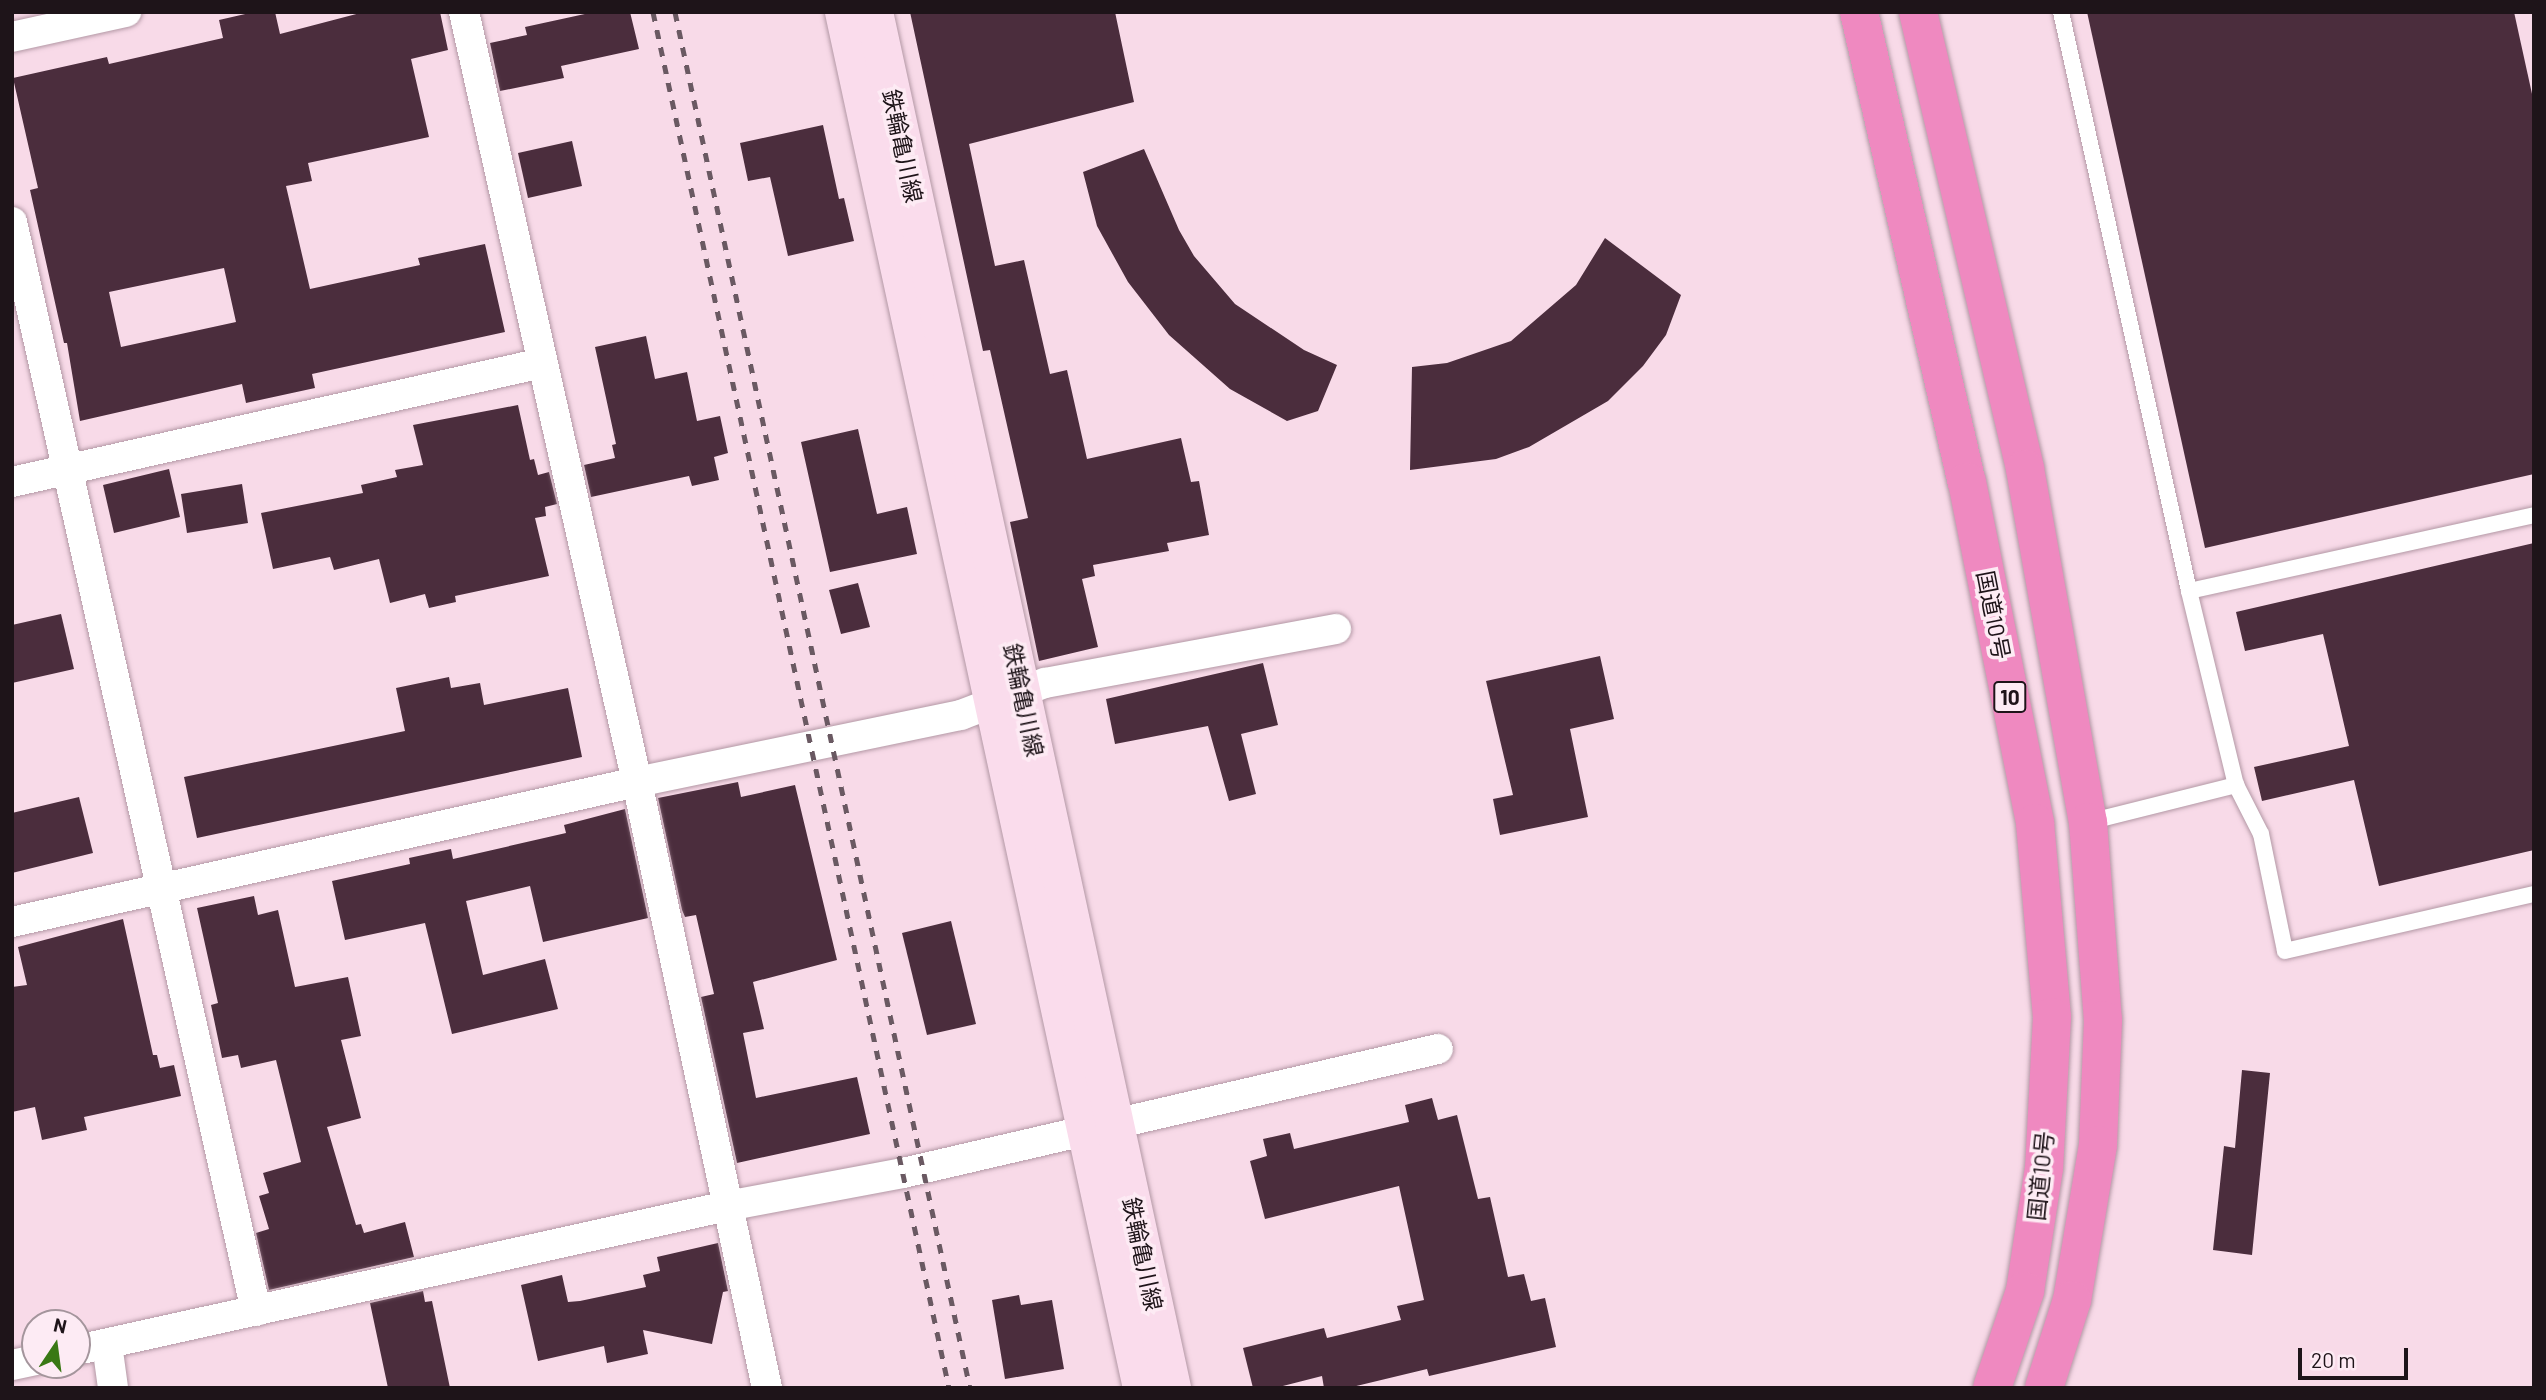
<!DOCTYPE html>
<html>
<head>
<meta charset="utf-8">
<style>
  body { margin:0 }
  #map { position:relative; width:2546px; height:1400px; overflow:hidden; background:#f8dae8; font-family:Barlow,"Noto Sans JP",sans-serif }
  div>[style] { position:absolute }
  .building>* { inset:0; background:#4b2d3d }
  .roads { filter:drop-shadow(0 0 2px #b398a5) drop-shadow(0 0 2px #b398a5) }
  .lane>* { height:16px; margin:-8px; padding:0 8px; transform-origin:8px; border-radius:8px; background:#fff }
  .street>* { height:30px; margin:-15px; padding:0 15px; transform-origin:15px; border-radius:15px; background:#fff }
  .secondary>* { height:38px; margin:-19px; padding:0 19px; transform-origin:19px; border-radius:19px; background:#fadcec }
  .highway>* { height:38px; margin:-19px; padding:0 19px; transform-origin:19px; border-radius:19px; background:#ef89c0 }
  .rail>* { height:5px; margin-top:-2.5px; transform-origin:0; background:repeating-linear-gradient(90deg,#6a5962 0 9px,transparent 0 18px) }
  span { translate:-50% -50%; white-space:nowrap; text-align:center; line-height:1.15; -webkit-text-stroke:7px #fdebf4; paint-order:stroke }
  .shield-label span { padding:2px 5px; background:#fdebf4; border:2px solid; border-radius:5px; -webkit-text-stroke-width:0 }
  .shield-label { font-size:21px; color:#1e1419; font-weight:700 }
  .street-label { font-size:23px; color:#1e1419 }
  .frame { position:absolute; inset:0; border:14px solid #1e1419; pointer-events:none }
  .north { position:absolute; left:21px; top:1309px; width:70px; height:70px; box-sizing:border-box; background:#fdebf4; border:2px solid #a4959c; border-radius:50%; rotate:13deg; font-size:19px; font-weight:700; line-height:28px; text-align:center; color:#1e1419 }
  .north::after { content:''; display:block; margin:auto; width:24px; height:32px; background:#397814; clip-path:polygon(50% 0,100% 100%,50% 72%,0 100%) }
  .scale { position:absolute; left:2298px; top:1348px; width:110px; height:32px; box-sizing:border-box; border:4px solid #1e1419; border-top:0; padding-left:9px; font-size:21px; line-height:24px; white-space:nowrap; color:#1e1419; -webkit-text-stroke:5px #fdebf4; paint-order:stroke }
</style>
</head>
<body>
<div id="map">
  <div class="building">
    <div style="clip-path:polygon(evenodd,254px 12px,275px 12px,280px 34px,364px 12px,440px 12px,448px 50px,411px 59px,429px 137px,308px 163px,312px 181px,286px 186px,310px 289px,420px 265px,418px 258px,485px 244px,505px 332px,312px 374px,315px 388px,246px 403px,242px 384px,80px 421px,67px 343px,64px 343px,30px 190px,38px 188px,13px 78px,107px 57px,109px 64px,223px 38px,219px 20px,254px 12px,224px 268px,236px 322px,121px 347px,109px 292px,224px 268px)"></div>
    <div style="clip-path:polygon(594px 12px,630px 12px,639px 49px,561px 66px,564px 78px,500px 91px,490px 43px,527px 35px,525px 27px)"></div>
    <div style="clip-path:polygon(910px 12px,1115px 12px,1134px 102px,969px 144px,995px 266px,1024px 260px,1050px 374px,1067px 370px,1087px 459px,1181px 438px,1191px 482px,1199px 481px,1209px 535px,1167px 543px,1169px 551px,1093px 565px,1095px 576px,1082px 579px,1098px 647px,1039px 661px,1010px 522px,1028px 518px,990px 350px,983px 351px)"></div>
    <div style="clip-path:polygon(2087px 12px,2514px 12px,2534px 103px,2534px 474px,2205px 548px)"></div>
    <div style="clip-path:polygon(823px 125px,839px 199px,844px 198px,854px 241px,788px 256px,770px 177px,748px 181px,740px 143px)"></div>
    <div style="clip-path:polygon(572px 141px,582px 186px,528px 198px,518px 153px)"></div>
    <div style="clip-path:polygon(1144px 149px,1179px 230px,1194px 256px,1235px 304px,1304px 350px,1337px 365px,1318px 411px,1287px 421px,1230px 389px,1169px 335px,1128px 282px,1097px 226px,1083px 172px)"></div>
    <div style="clip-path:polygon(1605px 238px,1681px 295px,1666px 335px,1643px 366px,1608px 401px,1529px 447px,1496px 459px,1410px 470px,1412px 367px,1447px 363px,1511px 341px,1576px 285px)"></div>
    <div style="clip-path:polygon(646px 336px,655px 379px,687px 372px,697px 421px,720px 416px,728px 453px,714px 457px,719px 480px,692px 486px,689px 476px,591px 497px,584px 465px,615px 458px,612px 445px,616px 444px,595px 347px)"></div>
    <div style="clip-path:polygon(518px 405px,530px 460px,534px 459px,538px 475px,549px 472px,557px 504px,545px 507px,546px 516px,535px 518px,549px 576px,455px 596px,456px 602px,429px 608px,425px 594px,390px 603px,379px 559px,334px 570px,330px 557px,273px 569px,261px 513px,363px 493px,361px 485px,397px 477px,395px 470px,423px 465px,413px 425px)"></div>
    <div style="clip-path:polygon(858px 429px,877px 514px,907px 507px,917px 554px,830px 572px,801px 442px)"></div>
    <div style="clip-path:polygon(169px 469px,180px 517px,114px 533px,103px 485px)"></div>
    <div style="clip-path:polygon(242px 484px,248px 523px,187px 533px,181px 494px)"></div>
    <div style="clip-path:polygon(2534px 543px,2534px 850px,2379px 886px,2354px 780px,2262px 801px,2254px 767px,2349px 746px,2323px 634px,2245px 651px,2236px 612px)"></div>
    <div style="clip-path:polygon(858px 583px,870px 627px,841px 634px,829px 590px)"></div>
    <div style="clip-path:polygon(61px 614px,74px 669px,12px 683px,12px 625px)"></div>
    <div style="clip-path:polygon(1600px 656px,1614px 719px,1570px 729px,1588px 817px,1500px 835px,1493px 799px,1513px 795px,1486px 681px)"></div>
    <div style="clip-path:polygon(1263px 663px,1278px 725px,1241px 734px,1256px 794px,1229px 801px,1208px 726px,1115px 744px,1106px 699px)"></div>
    <div style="clip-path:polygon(449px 677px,451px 688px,480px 683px,484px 705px,568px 688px,582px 757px,197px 838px,184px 777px,405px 731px,396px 688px)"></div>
    <div style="clip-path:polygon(738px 782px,741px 797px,795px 785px,837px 960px,753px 982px,764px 1029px,743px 1033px,756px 1098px,857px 1077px,870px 1134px,737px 1163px,701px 997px,714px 994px,696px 915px,685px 917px,682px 910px,658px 798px)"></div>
    <div style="clip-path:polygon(79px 797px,93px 853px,12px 873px,12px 813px)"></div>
    <div style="clip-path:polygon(625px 809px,648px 918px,543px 942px,530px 886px,466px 901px,483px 975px,545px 959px,558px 1009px,452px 1034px,425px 923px,345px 940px,332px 881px,410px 864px,409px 858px,451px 849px,453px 859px,566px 833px,564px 825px)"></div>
    <div style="clip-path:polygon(254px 896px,258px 915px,278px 910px,295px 987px,348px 977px,361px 1036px,341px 1040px,361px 1118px,327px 1127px,356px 1225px,361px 1224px,364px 1233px,405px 1222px,414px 1257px,269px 1290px,256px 1233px,269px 1229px,259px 1196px,269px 1193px,263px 1173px,301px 1162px,276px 1060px,241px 1068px,238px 1055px,222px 1058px,211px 1005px,218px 1003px,197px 908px)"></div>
    <div style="clip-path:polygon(123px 919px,153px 1055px,157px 1055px,160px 1068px,174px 1065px,181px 1096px,84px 1117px,87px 1130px,42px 1140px,35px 1107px,12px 1112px,12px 987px,27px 985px,18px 947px)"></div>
    <div style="clip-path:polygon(951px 921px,976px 1024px,927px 1035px,902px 933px)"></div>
    <div style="clip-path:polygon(2242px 1070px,2270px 1073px,2252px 1255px,2213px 1250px,2224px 1146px,2235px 1148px)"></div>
    <div style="clip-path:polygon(1432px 1098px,1438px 1120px,1457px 1115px,1478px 1199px,1490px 1197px,1508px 1277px,1524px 1274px,1531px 1301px,1545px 1298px,1556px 1347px,1429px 1376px,1427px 1369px,1348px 1388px,1324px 1388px,1322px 1376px,1275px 1388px,1253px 1388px,1243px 1348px,1324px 1328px,1327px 1338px,1401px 1320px,1397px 1306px,1424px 1300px,1399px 1186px,1265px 1219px,1250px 1161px,1267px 1156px,1263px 1139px,1290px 1133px,1294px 1149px,1409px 1122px,1405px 1105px)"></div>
    <div style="clip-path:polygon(718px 1243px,728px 1291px,723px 1292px,712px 1344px,643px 1330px,648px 1354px,607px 1363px,604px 1346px,538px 1361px,521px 1285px,562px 1275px,568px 1302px,580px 1301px,646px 1287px,643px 1275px,660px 1271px,657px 1257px)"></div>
    <div style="clip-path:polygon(423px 1291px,425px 1302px,432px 1301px,450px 1388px,388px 1388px,370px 1303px)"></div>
    <div style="clip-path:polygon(1019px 1295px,1021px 1305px,1052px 1300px,1064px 1369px,1005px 1379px,992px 1300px)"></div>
  </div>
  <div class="roads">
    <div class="lane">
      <div style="left:2061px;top:12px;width:593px;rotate:77.53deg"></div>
      <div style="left:2189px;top:591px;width:353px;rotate:-12.4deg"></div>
      <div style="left:2189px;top:591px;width:200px;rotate:76.4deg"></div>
      <div style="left:2236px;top:785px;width:55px;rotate:63deg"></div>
      <div style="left:2261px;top:834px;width:119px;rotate:78.4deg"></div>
      <div style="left:2285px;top:951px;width:255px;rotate:-12.9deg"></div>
      <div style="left:2088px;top:822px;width:153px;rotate:-14deg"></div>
    </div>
    <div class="street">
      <div style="left:464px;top:12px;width:789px;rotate:77.34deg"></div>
      <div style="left:637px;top:782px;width:620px;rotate:77.89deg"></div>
      <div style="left:12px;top:37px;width:117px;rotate:-12.4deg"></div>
      <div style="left:12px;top:222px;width:1116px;rotate:77.37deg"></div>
      <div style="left:12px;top:482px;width:543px;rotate:-12.65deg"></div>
      <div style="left:12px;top:922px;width:640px;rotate:-12.63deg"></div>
      <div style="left:637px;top:782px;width:331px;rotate:-11.7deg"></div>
      <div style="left:961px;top:715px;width:90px;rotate:-20.9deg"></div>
      <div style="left:1045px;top:683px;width:296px;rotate:-10.5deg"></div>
      <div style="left:107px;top:1344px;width:44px;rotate:82.2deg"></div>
      <div style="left:77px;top:1350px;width:666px;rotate:-12.49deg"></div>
      <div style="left:727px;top:1206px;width:179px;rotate:-10.6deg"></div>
      <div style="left:903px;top:1173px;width:549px;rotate:-13.05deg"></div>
      <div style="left:12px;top:1365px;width:24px;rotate:-12deg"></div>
    </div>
    <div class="secondary">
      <div style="left:844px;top:12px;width:1408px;rotate:77.78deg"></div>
      <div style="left:874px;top:12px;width:1408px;rotate:77.78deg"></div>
    </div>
    <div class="highway">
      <div style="left:1859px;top:12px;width:482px;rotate:77.1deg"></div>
      <div style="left:1967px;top:482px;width:348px;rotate:78.7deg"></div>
      <div style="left:2035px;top:823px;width:195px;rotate:85deg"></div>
      <div style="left:2052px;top:1017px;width:151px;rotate:93deg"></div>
      <div style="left:2044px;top:1168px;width:124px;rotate:98.8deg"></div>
      <div style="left:2025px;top:1291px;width:102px;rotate:108.8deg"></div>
      <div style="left:1918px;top:12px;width:469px;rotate:76.8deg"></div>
      <div style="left:2025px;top:469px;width:359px;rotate:79.9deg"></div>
      <div style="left:2088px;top:822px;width:199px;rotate:85.7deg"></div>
      <div style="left:2103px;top:1020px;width:125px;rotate:92.3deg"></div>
      <div style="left:2098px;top:1145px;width:157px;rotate:99.5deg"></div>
      <div style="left:2072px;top:1300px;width:92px;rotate:107.7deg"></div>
    </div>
  </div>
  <div class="rail">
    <div style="left:653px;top:12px;width:1407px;rotate:77.86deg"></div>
    <div style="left:675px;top:12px;width:1407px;rotate:77.9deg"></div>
  </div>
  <div class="shield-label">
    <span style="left:2010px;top:697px">10</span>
  </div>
  <div class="street-label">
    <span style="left:903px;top:146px;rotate:78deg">鉄輪亀川線</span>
    <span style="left:1994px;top:615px;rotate:79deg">国道10号</span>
    <span style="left:1024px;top:700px;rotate:78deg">鉄輪亀川線</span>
    <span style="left:2040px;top:1176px;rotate:-84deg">国道10号</span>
    <span style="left:1143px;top:1254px;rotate:78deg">鉄輪亀川線</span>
  </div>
  <div class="frame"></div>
  <div class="north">N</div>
  <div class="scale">20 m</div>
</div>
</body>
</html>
